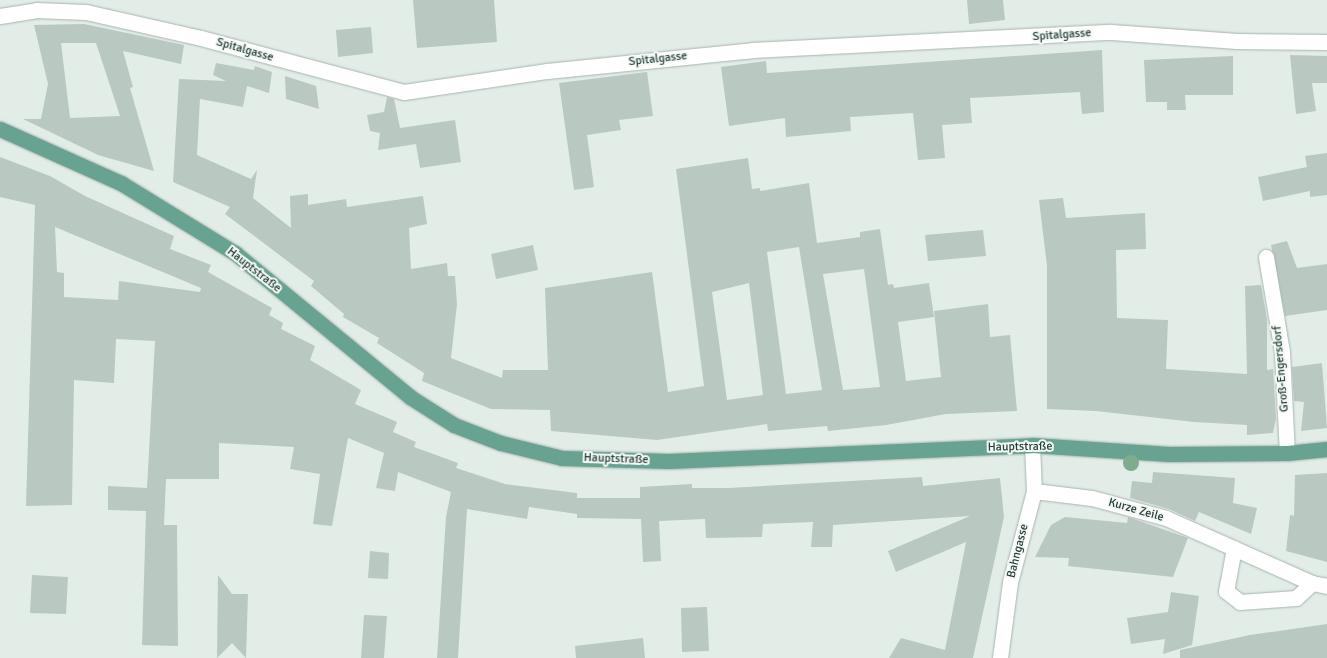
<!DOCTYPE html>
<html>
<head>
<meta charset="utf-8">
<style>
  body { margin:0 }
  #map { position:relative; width:1327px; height:658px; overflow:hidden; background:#e3ede8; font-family:Signika,sans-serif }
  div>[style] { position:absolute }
  .building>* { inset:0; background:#b9c8c1 }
  .roads { filter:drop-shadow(0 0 1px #a6b5af) drop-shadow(0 0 1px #a6b5af) }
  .minor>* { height:15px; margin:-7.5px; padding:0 7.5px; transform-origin:7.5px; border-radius:7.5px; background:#fff }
  .major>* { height:15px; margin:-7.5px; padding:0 7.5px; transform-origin:7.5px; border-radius:7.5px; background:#68a291 }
  .trees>* { width:16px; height:16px; margin:-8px; border-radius:50%; background:#7fab8f }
  span { translate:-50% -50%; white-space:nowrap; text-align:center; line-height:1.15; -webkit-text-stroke:4px #f4f9f6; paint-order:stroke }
  .street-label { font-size:12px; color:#233e36 }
</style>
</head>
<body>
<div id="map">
  <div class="building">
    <div style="clip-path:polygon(413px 0,494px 0,497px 42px,417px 48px)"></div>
    <div style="clip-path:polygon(967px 0,1003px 0,1005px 20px,969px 24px)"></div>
    <div style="clip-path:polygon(evenodd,84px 24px,184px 45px,181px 64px,123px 51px,133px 87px,130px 88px,154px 171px,98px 155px,23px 119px,41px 119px,48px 84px,34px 25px,84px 24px,61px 43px,96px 43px,120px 116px,70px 118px,61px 43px)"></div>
    <div style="clip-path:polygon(371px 27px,373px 53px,338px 57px,336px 30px)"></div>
    <div style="clip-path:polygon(1102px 50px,1104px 112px,1082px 114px,1080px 92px,970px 98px,972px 123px,942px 125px,945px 158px,918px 160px,913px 113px,850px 117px,851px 131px,786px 137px,785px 118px,729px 126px,721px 67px,766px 61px,767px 73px)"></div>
    <div style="clip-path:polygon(1290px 55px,1327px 56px,1327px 83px,1312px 83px,1316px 111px,1296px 114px)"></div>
    <div style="clip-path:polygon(1233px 56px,1233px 95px,1185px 95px,1186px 110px,1167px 110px,1167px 102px,1146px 102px,1144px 60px)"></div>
    <div style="clip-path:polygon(evenodd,216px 63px,254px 70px,255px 66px,272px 72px,269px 93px,247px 86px,243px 107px,200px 99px,197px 155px,251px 179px,257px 170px,253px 198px,291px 228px,290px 196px,308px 194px,308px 205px,346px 199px,347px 207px,423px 196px,427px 224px,409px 228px,411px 269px,447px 263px,448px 276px,455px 276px,457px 304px,451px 358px,502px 378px,503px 370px,548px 370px,545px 288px,652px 272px,668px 392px,704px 386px,676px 169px,748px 158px,752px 189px,760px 188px,760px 191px,809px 183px,817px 243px,860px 237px,860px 232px,880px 229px,888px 285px,893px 284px,894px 288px,929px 283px,934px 317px,898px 322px,906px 381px,941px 377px,934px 311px,988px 304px,990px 337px,1010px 335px,1017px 411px,946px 414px,886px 425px,828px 431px,827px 426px,768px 431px,767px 424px,657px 440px,551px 431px,550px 410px,491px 409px,422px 381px,424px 373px,377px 343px,379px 338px,343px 317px,344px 314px,311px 286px,314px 281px,225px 214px,230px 207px,173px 182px,179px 79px,226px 81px,213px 75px,216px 63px,799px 247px,822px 390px,786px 394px,767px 252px,799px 247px,216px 63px,864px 269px,880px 387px,843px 390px,823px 274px,864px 269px,216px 63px,749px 283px,763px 395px,727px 400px,712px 292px,749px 283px)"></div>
    <div style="clip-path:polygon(647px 72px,653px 116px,619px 120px,621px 130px,587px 135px,594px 187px,574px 190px,559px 83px)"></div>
    <div style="clip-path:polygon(285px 76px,316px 86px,319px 109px,286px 99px)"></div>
    <div style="clip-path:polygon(387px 97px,394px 99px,400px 128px,455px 120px,461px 162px,420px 168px,416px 144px,378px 150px,380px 133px,370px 131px,367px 115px,384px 112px)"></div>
    <div style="clip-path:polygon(1327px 153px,1327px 195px,1310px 197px,1310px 191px,1263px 201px,1258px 177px,1307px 167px,1305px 156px)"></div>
    <div style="clip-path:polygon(evenodd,0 157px,50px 176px,85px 196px,174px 236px,170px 249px,211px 265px,208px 272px,272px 308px,269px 315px,283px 323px,281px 329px,315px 346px,310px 360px,361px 390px,355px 404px,397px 422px,393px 432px,416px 442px,414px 447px,458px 463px,456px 468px,505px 484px,577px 493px,577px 498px,640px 498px,640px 487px,692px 484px,692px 488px,729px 488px,922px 477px,923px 486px,1000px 478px,1004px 517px,973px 658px,889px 658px,901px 638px,945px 650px,966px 542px,896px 572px,888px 551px,970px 516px,833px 525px,832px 547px,811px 547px,813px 522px,763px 524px,762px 537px,706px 538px,705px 519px,659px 521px,661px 561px,643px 562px,641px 519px,577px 518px,577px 514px,529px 507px,527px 519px,467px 509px,458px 658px,437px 658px,446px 517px,451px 492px,398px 472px,395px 491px,376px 488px,384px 453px,348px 438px,332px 526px,313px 524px,320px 474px,290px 469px,294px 447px,219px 443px,219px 479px,166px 479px,164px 525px,177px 525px,178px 646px,142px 645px,146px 511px,108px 510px,108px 486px,147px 488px,155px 341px,116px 339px,114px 383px,74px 380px,72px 505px,26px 506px,35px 205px,0 197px,0 157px,55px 227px,201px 288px,200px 292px,119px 281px,118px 300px,64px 297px,64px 273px,57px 272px,55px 227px)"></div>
    <div style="clip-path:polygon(1063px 198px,1066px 218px,1145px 213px,1146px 249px,1116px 250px,1117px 318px,1168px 320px,1166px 369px,1247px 374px,1245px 286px,1261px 285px,1267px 319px,1267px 370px,1273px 369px,1276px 419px,1273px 433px,1247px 435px,1247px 425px,1194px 422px,1096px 411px,1047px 409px,1047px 266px,1039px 200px)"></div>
    <div style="clip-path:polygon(983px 230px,986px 256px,928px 261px,925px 235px)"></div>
    <div style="clip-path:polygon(1287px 241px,1297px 268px,1327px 264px,1327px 310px,1285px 316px,1271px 245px)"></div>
    <div style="clip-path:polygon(533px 245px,538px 270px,496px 279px,491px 254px)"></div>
    <div style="clip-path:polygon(1322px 363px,1327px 428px,1301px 431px,1304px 402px,1294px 401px,1292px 367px)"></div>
    <div style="clip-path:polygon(1153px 472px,1235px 478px,1233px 503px,1257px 508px,1251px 534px,1199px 512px,1195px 521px,1169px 509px,1130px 498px,1132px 481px,1152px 483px)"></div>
    <div style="clip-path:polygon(1327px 473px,1327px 562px,1286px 551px,1290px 515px,1294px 516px,1295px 475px)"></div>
    <div style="clip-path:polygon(1065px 517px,1127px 523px,1128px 517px,1188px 538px,1173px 577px,1068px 566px,1069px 558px,1035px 557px,1051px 525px)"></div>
    <div style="clip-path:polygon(370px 551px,389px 553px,388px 579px,368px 578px)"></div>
    <div style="clip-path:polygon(32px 575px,68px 577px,66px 614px,30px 613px)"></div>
    <div style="clip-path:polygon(218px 575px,232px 594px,248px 594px,246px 658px,232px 643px,217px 658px)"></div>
    <div style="clip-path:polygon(1171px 592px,1199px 596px,1192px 645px,1163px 654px,1165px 639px,1131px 644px,1127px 618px,1168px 612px)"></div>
    <div style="clip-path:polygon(707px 607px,709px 651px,682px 652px,681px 608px)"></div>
    <div style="clip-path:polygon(364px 615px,387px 616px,384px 658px,361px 658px)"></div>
    <div style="clip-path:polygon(1327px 624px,1327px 658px,1180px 658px,1180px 650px,1250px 635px)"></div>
    <div style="clip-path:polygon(643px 638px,645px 658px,576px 658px,575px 646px)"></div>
  </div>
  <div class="roads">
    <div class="minor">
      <div style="left:0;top:16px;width:36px;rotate:-9deg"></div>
      <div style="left:36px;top:10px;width:50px;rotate:2.3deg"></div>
      <div style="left:86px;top:12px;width:118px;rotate:12.7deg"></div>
      <div style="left:201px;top:38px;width:210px;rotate:14.9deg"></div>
      <div style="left:404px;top:92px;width:145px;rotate:-8.4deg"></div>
      <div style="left:547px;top:71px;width:206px;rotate:-5.8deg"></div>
      <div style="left:752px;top:50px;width:359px;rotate:-2.9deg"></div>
      <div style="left:1111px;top:32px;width:126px;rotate:4.1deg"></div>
      <div style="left:1237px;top:41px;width:90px;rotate:0.6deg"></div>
      <div style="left:1266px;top:257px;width:96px;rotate:80.4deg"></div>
      <div style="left:1282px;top:352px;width:101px;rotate:87.2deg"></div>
      <div style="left:1034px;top:491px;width:58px;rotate:6.9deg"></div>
      <div style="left:1092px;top:498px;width:77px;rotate:15.1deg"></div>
      <div style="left:1166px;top:518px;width:160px;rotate:24deg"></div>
      <div style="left:1312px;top:583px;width:15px;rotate:11deg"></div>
      <div style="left:1234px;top:548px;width:44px;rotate:100.5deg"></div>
      <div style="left:1226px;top:591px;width:18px;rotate:38deg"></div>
      <div style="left:1240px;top:602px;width:56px;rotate:-4.1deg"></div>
      <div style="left:1296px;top:598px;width:22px;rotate:-43deg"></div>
      <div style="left:1000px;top:658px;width:77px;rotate:-82.5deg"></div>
      <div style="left:1010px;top:582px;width:94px;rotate:-75.2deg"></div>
      <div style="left:1034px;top:491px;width:46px;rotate:-92.5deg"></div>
    </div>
    <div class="major">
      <div style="left:0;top:129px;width:133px;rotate:24.1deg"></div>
      <div style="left:121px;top:183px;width:134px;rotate:31.6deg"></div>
      <div style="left:235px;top:253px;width:227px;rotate:39.4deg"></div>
      <div style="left:410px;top:397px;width:52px;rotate:32.5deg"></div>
      <div style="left:454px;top:425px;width:50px;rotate:21deg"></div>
      <div style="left:501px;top:443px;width:63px;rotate:13.8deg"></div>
      <div style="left:562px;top:458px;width:107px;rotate:1.6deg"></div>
      <div style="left:669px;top:461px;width:363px;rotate:-2.5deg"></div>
      <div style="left:1032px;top:445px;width:137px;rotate:3.8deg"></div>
      <div style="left:1169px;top:454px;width:118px;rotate:-0.5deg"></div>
      <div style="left:1287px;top:453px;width:40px;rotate:-5.7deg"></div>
    </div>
  </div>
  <div class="trees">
    <div style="left:1131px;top:463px"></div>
  </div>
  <div class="street-label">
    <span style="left:1062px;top:35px;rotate:-4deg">Spitalgasse</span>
    <span style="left:245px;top:50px;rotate:16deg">Spitalgasse</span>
    <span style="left:658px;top:59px;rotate:-6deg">Spitalgasse</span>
    <span style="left:254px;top:270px;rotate:38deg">Hauptstraße</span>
    <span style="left:1281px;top:369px;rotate:-95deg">Groß-Engersdorf</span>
    <span style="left:1020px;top:447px;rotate:-1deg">Hauptstraße</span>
    <span style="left:616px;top:459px;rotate:2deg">Hauptstraße</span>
    <span style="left:1136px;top:510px;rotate:16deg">Kurze Zeile</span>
    <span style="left:1018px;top:551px;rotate:-76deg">Bahngasse</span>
  </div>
</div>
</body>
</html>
